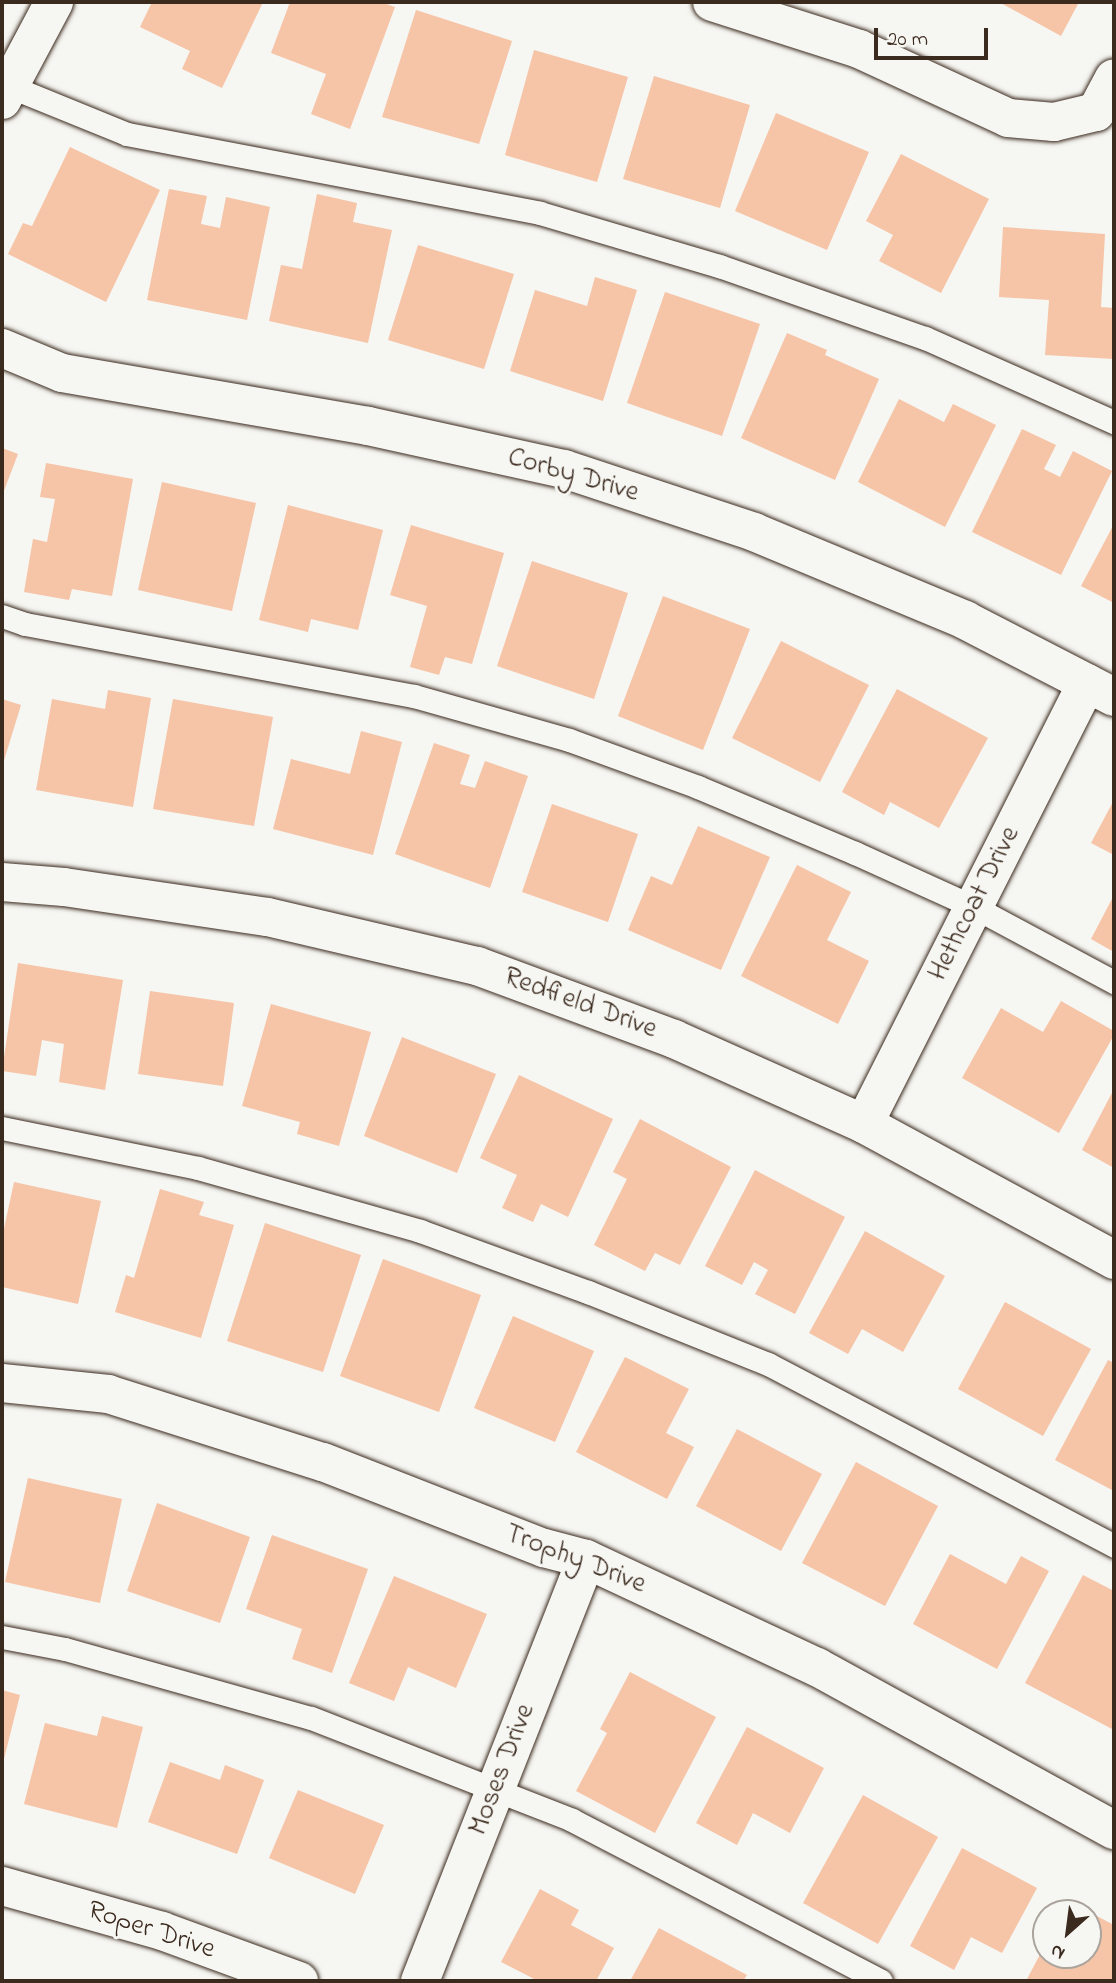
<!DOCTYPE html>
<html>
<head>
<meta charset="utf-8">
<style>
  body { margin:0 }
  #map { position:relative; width:1116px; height:1983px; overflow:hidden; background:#f6f6f2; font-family:"Indie Flower",sans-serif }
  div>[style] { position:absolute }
  .building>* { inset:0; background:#f6c4a7 }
  .roads { filter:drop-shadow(0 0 2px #3b2a1e) drop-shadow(0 0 2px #3b2a1e) }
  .lane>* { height:23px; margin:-11.5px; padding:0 11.5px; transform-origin:11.5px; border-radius:11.5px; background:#f6f6f2 }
  .street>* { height:38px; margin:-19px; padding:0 19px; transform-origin:19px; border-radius:19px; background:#f6f6f2 }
  .secondary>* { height:38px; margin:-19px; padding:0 19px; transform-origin:19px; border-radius:19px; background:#f6f6f2 }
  span { translate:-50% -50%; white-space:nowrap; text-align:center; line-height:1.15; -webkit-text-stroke:6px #f6f6f2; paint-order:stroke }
  .street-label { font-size:28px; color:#3b2a1e }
  .frame { position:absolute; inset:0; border:4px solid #3b2a1e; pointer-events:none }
  .north { position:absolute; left:1032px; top:1899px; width:70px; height:70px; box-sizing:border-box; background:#f6f6f2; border:2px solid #aba49d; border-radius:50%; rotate:208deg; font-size:19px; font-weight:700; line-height:28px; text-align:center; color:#3b2a1e }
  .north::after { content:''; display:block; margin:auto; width:24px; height:32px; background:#3b2a1e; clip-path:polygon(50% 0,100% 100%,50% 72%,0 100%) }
  .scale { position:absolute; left:874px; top:28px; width:114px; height:32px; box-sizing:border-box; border:4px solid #3b2a1e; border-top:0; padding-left:9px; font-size:21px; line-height:24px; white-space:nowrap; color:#3b2a1e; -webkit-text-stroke:5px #f6f6f2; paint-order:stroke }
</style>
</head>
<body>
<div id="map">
  <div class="building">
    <div style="clip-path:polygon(152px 2px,263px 2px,222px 88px,182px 69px,190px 51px,140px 27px)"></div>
    <div style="clip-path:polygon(290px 2px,381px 2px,395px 7px,350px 129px,311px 114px,326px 74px,271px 53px)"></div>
    <div style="clip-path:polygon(999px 2px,1079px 2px,1061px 36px)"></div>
    <div style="clip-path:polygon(416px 10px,512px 41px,479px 144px,382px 117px)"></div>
    <div style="clip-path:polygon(534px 50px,628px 77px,597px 182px,505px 155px)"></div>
    <div style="clip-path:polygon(654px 76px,750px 105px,720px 208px,623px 179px)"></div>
    <div style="clip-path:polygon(776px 113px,869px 152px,827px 250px,735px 211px)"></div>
    <div style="clip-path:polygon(70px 147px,160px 190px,106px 302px,8px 254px,23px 223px,32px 226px)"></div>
    <div style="clip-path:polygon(901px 154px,989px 199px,941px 293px,879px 261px,893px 235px,866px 221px)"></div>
    <div style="clip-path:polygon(169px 189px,207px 196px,201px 224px,220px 228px,226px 197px,270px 207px,247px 320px,147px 300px)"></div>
    <div style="clip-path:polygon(317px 194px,357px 203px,353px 222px,392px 230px,368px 343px,269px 321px,281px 265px,302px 269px)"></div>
    <div style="clip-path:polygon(1003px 227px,1105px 234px,1101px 307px,1114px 308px,1114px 359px,1045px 355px,1049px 300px,999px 297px)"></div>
    <div style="clip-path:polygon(418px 245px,514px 274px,484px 369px,388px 340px)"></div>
    <div style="clip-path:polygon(595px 277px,637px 290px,603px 401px,510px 371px,535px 290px,587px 306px)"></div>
    <div style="clip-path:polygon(665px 292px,760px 324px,722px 436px,627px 403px)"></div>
    <div style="clip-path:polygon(787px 333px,827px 350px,825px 355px,879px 379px,835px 480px,741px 438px)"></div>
    <div style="clip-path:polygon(899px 399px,944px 422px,953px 404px,996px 425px,945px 527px,858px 482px)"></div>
    <div style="clip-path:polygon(1022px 429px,1056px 445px,1044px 469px,1060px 477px,1073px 451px,1112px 471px,1061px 575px,972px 532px)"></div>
    <div style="clip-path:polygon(2px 448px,18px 454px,2px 496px)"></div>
    <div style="clip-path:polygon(46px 463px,133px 479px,112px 596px,72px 589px,69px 600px,24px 592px,33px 539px,47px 542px,55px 499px,40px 497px)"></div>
    <div style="clip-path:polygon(162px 482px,256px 503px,232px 611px,138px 590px)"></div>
    <div style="clip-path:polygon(288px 505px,383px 530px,358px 630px,311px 619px,308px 632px,259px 620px)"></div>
    <div style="clip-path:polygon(1114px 524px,1114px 603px,1081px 586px)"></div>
    <div style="clip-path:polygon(411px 525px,504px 553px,472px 664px,445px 657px,439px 675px,410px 667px,427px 606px,390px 595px)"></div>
    <div style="clip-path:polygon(532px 561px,628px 593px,594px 699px,497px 666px)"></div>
    <div style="clip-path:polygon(663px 596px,750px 629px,703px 750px,618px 716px)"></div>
    <div style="clip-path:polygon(781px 641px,869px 685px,820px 782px,732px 738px)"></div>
    <div style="clip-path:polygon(897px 689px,988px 738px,939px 828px,890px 802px,884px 815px,842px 792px)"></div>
    <div style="clip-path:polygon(108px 690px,151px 698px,133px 807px,36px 790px,52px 699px,105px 709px)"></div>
    <div style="clip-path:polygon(2px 699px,21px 705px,2px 767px)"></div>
    <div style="clip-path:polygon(173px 699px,273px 717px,254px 826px,153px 809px)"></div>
    <div style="clip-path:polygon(361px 731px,402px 742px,373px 855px,273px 829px,291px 759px,350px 774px)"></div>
    <div style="clip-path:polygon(434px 743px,470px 755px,460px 784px,475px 788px,485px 761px,528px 776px,490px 888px,395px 854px)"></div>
    <div style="clip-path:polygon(1114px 800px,1114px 855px,1091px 843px)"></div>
    <div style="clip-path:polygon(552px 804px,638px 834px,608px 922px,522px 892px)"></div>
    <div style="clip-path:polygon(698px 826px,770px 857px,721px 970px,628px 930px,651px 876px,672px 885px)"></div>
    <div style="clip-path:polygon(797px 865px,851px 892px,827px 940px,869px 961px,838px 1024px,741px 976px)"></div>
    <div style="clip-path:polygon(1114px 895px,1114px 952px,1091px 939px)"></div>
    <div style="clip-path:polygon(18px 963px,123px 980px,105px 1090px,59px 1082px,64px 1044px,42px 1040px,36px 1076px,2px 1071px)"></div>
    <div style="clip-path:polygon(150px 991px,234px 1003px,223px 1086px,138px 1074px)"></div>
    <div style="clip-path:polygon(1061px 1001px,1114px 1031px,1114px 1035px,1059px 1133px,962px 1078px,1001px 1008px,1043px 1032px)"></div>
    <div style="clip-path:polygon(271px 1004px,371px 1032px,339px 1146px,297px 1134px,300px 1122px,242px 1106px)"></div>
    <div style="clip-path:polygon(402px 1037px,496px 1074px,457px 1173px,364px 1136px)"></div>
    <div style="clip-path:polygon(519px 1075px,613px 1119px,568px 1217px,541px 1204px,533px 1222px,502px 1208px,517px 1175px,480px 1158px)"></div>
    <div style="clip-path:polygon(1114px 1089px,1114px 1168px,1082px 1150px)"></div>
    <div style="clip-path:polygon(640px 1119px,731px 1167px,680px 1265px,655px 1253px,645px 1271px,594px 1245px,627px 1179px,613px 1172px)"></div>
    <div style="clip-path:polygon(755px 1170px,845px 1217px,795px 1314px,755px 1294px,768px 1270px,754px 1262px,742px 1285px,705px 1266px)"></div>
    <div style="clip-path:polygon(14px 1182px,101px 1201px,78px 1304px,2px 1287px,2px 1238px)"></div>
    <div style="clip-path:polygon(160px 1189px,204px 1202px,199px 1215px,234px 1225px,201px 1338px,115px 1312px,126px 1275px,134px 1278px)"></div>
    <div style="clip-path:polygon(265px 1223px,361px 1255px,323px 1372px,227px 1341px)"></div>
    <div style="clip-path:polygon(865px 1231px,945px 1276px,903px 1352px,862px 1329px,848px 1354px,809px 1333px)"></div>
    <div style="clip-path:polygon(383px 1259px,481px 1295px,439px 1412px,340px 1376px)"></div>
    <div style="clip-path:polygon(1005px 1302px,1091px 1349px,1043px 1436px,958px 1389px)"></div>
    <div style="clip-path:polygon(513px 1316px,594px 1351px,555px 1442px,474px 1408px)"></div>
    <div style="clip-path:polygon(625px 1357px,689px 1389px,666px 1433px,694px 1447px,667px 1499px,576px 1452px)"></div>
    <div style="clip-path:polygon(1108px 1360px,1114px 1363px,1114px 1491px,1055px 1460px)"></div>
    <div style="clip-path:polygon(737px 1429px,822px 1474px,781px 1551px,696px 1506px)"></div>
    <div style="clip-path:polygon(856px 1462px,938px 1506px,885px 1606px,802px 1563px)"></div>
    <div style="clip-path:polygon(28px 1478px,122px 1499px,100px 1603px,5px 1582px)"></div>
    <div style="clip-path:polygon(157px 1503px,250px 1537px,220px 1623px,127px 1591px)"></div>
    <div style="clip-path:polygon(272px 1535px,368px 1569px,332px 1673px,292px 1659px,302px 1629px,246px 1609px)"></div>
    <div style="clip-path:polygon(950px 1554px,1006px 1584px,1021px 1556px,1049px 1571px,997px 1669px,913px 1624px)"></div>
    <div style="clip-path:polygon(1083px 1575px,1114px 1591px,1112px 1729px,1025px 1683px)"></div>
    <div style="clip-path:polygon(394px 1576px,487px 1614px,456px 1688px,408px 1667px,394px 1701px,349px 1683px)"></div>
    <div style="clip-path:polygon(630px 1672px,716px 1717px,655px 1833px,576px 1791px,607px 1733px,600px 1729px)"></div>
    <div style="clip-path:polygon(2px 1690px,20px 1695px,3px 1763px,2px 1763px)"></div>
    <div style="clip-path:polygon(102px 1716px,143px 1727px,117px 1828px,24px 1804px,45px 1723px,97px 1736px)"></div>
    <div style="clip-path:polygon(747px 1727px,824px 1768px,790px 1833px,753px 1813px,737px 1845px,696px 1823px)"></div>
    <div style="clip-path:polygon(170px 1762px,220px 1780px,225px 1765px,264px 1780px,237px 1854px,148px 1822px)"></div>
    <div style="clip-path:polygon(298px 1790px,384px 1825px,355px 1894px,269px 1858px)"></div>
    <div style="clip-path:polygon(863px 1795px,938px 1837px,878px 1944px,803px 1903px)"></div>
    <div style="clip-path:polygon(962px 1848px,1037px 1888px,1002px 1953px,971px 1937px,954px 1970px,910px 1946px)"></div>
    <div style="clip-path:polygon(540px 1889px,579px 1910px,571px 1925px,614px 1948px,596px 1981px,538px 1981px,501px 1962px)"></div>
    <div style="clip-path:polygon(1068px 1901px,1114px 1925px,1114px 1981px,1026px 1981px,1046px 1943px,1046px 1955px,1088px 1955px,1088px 1913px,1062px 1913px)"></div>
    <div style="clip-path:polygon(659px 1928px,747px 1975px,743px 1981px,630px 1981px)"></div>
  </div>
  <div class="roads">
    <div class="lane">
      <div style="left:9px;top:86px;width:127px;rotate:22.1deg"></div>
      <div style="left:127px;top:134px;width:420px;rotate:10.8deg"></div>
      <div style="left:540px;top:213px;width:187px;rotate:16.5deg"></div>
      <div style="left:719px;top:266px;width:218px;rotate:19.3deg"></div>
      <div style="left:925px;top:338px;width:207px;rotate:24deg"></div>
      <div style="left:2px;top:616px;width:24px;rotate:19deg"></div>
      <div style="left:25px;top:624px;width:396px;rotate:10.5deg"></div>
      <div style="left:414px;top:696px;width:161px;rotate:15.8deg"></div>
      <div style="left:569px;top:740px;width:137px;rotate:20deg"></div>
      <div style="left:698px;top:787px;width:170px;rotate:22.8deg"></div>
      <div style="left:855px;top:853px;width:131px;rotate:24.4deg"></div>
      <div style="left:974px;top:907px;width:159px;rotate:28.2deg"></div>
      <div style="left:2px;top:1128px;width:200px;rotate:11.5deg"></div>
      <div style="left:198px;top:1168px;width:231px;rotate:15.8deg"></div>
      <div style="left:420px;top:1231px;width:179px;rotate:20deg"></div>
      <div style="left:588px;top:1292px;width:194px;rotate:21.8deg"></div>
      <div style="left:768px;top:1364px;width:391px;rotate:27.7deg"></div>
      <div style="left:2px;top:1637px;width:64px;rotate:10.8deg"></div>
      <div style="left:65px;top:1649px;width:255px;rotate:15.7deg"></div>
      <div style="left:311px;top:1718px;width:280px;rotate:21.3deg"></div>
      <div style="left:572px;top:1820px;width:348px;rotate:27.5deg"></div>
    </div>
    <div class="street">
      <div style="left:712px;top:2px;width:154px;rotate:17.7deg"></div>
      <div style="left:859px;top:49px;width:164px;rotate:24.8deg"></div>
      <div style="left:1008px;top:118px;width:46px;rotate:5deg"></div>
      <div style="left:1054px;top:122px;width:43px;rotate:-13.4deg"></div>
      <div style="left:1096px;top:112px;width:38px;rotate:-62deg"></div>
      <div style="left:2px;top:348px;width:65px;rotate:22.6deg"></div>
      <div style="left:62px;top:373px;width:311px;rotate:9.8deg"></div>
      <div style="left:368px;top:426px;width:201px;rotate:12.4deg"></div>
      <div style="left:564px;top:469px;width:200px;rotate:18.3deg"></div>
      <div style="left:754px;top:532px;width:229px;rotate:22.6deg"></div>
      <div style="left:965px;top:620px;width:168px;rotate:27.3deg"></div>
      <div style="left:2px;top:882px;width:62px;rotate:4.6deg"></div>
      <div style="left:64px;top:887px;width:206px;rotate:8.4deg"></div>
      <div style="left:268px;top:917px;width:215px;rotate:13.2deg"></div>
      <div style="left:477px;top:966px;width:210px;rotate:20.3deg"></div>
      <div style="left:674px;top:1039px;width:208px;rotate:24.1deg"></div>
      <div style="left:864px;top:1124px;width:285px;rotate:28.5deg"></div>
      <div style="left:864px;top:1124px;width:494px;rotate:-63.2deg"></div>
      <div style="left:2px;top:1383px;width:107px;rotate:5.9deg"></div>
      <div style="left:108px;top:1394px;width:225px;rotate:17.6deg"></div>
      <div style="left:323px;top:1462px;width:237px;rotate:21.3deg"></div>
      <div style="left:544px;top:1548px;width:43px;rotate:14.7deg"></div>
      <div style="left:586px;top:1559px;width:255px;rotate:25.1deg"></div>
      <div style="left:817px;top:1667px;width:339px;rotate:28.8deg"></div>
      <div style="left:2px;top:1886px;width:166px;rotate:15.7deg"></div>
      <div style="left:162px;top:1931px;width:146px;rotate:20.1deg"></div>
      <div style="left:420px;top:1981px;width:453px;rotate:-68.5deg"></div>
    </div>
    <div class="secondary">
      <div style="left:2px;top:100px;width:111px;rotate:-62deg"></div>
    </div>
  </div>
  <div class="street-label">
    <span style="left:573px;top:476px;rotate:16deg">Corby Drive</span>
    <span style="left:975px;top:904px;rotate:-63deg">Hethcoat Drive</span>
    <span style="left:580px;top:1004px;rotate:20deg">Redfield Drive</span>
    <span style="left:575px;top:1560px;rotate:21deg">Trophy Drive</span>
    <span style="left:503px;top:1770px;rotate:-69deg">Moses Drive</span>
    <span style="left:151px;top:1931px;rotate:18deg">Roper Drive</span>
  </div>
  <div class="frame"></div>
  <div class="north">N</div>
  <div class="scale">20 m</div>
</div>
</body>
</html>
